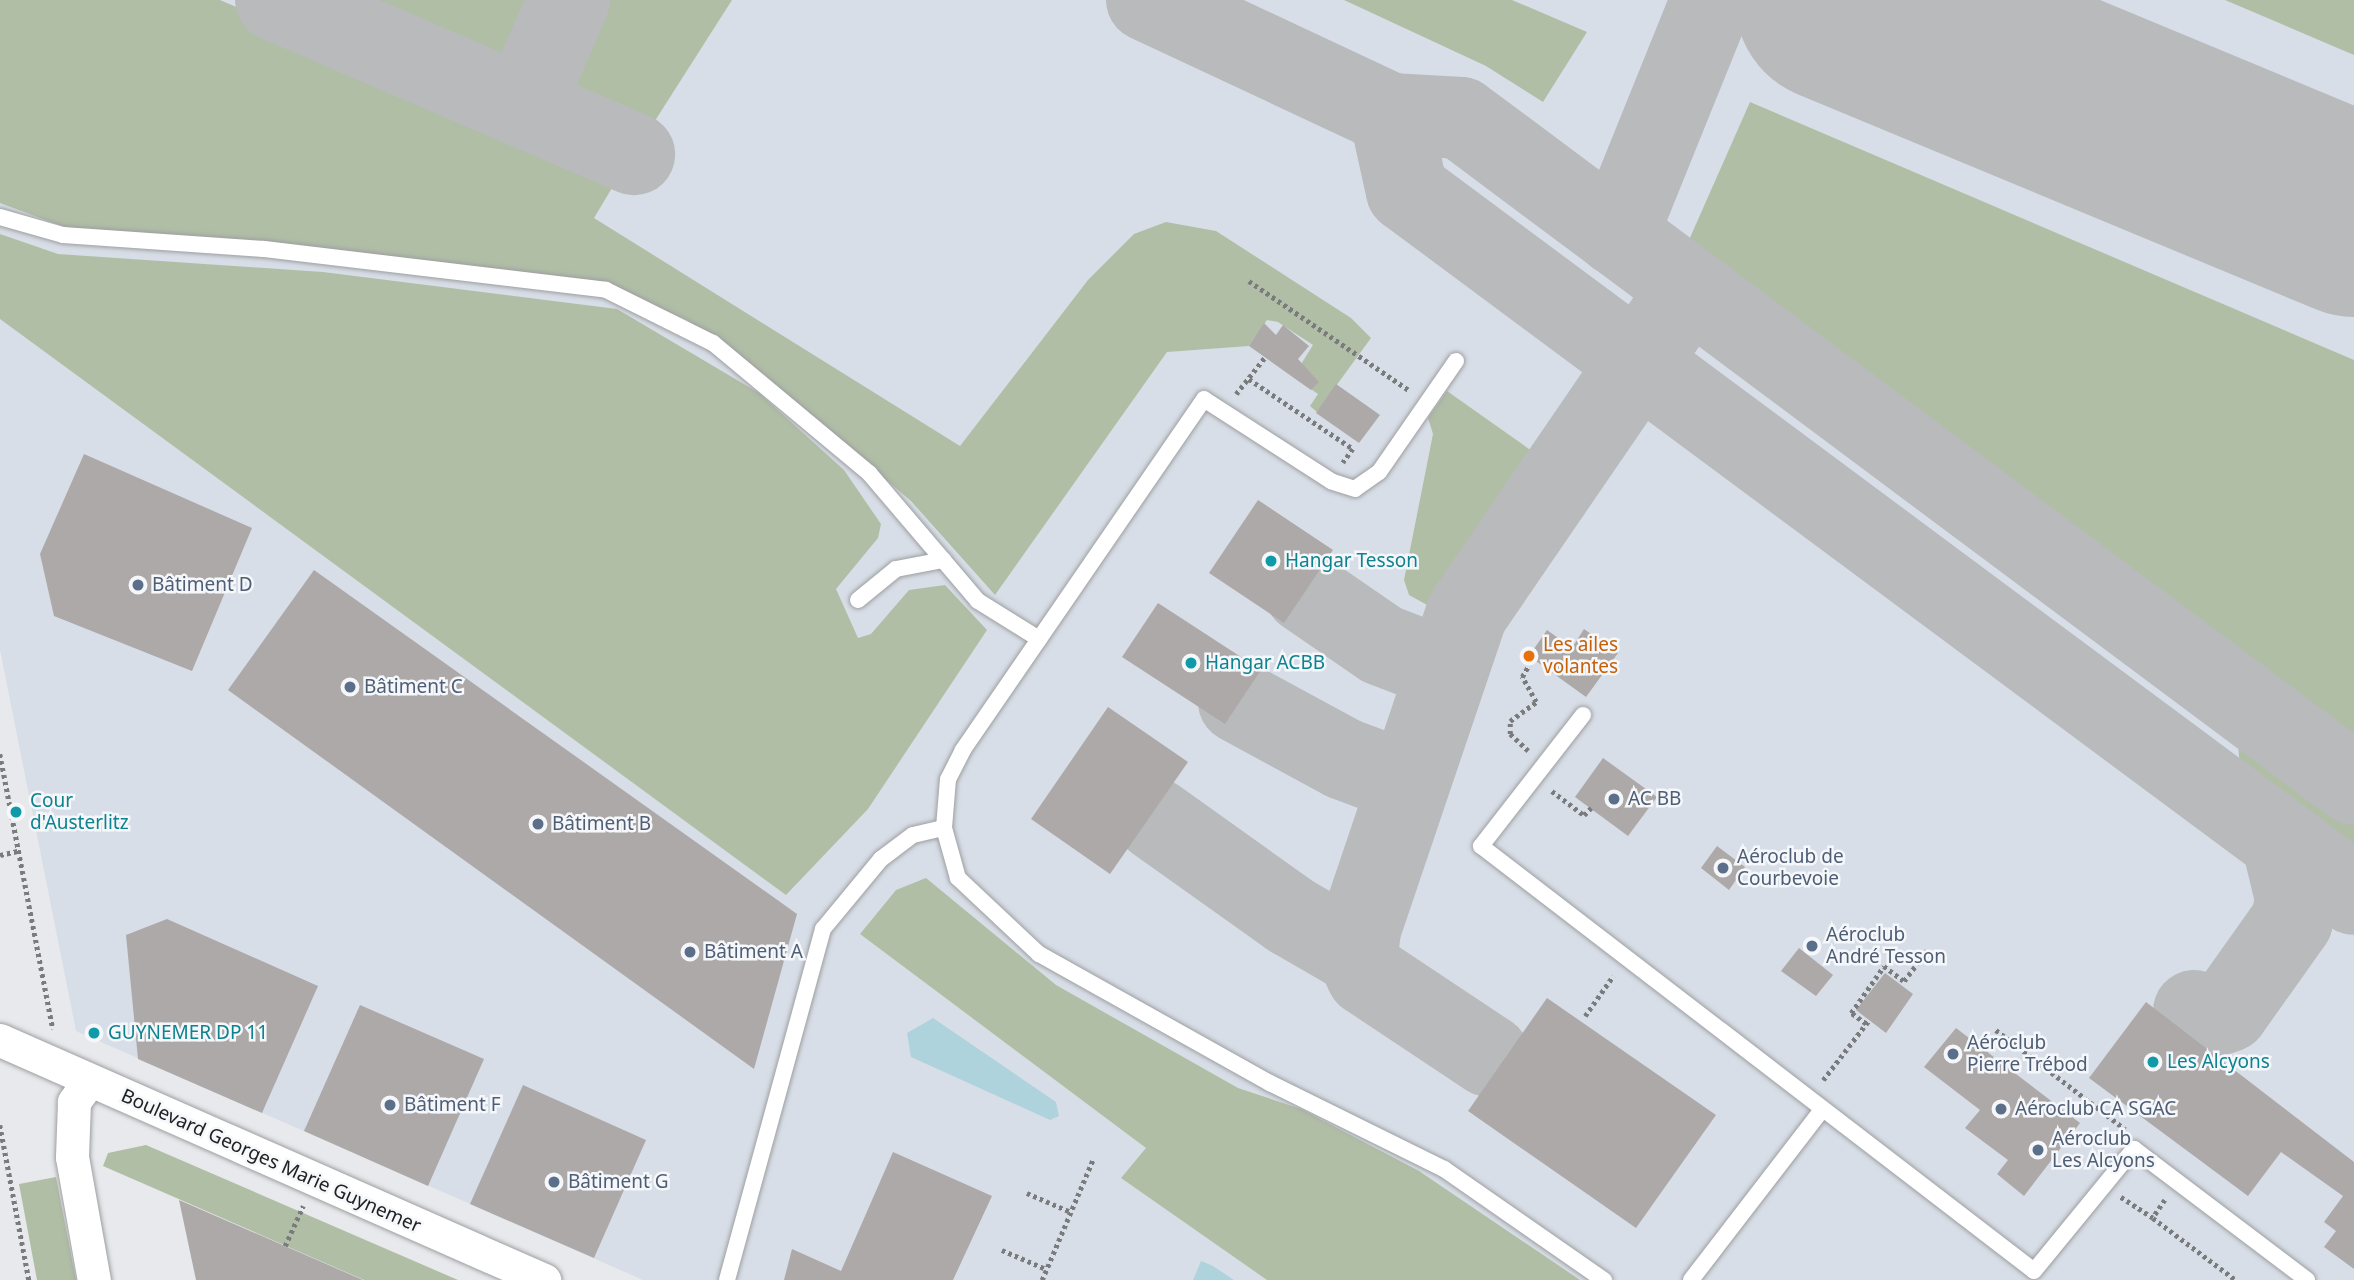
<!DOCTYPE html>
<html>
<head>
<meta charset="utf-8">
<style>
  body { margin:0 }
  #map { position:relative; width:2354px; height:1280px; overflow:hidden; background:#e8e9ec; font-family:"Noto Sans",sans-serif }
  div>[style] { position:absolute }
  .built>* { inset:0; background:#d8dee7 }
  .green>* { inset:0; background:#b1bea6 }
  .water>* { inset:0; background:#afd3dd }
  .taxiway>* { height:82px; margin:-41px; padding:0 41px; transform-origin:41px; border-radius:41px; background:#b8babc }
  .runway>* { height:203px; margin:-101.5px; padding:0 101.5px; transform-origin:101.5px; border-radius:101.5px; background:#b8babc }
  .building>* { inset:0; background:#aca9a8 }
  .path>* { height:4.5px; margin-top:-2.25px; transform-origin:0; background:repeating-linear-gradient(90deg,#7a7b7d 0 3.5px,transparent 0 7px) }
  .roads { filter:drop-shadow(0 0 2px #9d9fa1) drop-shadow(0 0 2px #9d9fa1) }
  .service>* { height:16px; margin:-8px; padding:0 8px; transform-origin:8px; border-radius:8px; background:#fff }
  .minor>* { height:33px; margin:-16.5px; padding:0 16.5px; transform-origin:16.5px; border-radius:16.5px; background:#fff }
  .dots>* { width:19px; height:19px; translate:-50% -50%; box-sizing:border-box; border:4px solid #f5f7fa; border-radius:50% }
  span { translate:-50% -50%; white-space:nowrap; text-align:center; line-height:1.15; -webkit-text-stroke:5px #f5f7fa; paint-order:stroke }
  .culture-label { font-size:19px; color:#0d838f }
  .left { translate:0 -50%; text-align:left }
  .service-label { font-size:19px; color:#4e5e75 }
  .food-label { font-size:19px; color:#c56008 }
  .street-label { font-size:19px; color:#202122 }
</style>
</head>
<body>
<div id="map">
  <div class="built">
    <div style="clip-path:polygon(0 0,2354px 0,2354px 1280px,643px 1280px,76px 1031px,0 650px)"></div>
  </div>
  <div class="green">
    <div style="clip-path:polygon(0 0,220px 0,621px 173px,594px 218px,960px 446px,1088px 280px,1134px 234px,1166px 222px,1216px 231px,1351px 318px,1371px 338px,1317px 412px,1310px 406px,1318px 394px,1293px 377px,1313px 345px,1278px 322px,1267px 320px,1249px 346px,1167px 352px,995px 595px,911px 501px,744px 359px,687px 320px,599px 282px,70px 229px,0 203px)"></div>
    <div style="clip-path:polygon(321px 0,553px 0,514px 85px)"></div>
    <div style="clip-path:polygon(590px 0,732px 0,644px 138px,548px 96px)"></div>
    <div style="clip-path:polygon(1344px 0,1512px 0,1587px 32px,1543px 102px,1486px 66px)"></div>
    <div style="clip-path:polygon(2225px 0,2354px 0,2354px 55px)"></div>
    <div style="clip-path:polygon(1750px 102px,2354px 360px,2354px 763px,1681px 258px)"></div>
    <div style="clip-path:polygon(0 234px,58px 254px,323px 272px,617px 309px,759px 393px,844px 470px,881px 524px,878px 538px,836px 589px,858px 638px,871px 634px,909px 590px,945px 585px,987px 630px,868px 809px,786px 895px,0 319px)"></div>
    <div style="clip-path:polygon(1447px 391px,1546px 461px,1447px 616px,1409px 595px,1404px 580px,1433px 434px,1428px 418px)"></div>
    <div style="clip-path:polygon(2246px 737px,2354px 811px,2354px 867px,2256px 792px,2239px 757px,2238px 742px)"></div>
    <div style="clip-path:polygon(926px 878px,1056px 985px,1238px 1088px,1301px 1109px,1419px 1171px,1580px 1280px,1267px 1280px,1121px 1178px,1146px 1148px,860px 934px,896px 890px)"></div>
    <div style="clip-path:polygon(146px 1145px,458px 1280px,364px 1280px,103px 1166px,108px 1153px)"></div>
    <div style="clip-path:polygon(56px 1177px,76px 1280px,37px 1280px,19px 1184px)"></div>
  </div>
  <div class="water">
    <div style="clip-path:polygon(933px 1018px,1056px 1102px,1059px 1116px,1050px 1120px,911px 1057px,907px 1033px)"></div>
    <div style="clip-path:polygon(1201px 1261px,1213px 1266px,1234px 1280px,1193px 1280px)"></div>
  </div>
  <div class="taxiway">
    <div style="left:276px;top:0;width:390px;rotate:23.3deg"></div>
    <div style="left:1147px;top:0;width:268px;rotate:25.1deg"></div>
    <div style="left:1390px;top:114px;width:71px;rotate:3.2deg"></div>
    <div style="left:1461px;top:118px;width:1114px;rotate:36.72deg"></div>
    <div style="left:523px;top:106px;width:116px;rotate:-66.5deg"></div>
    <div style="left:1390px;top:114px;width:79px;rotate:77.6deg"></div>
    <div style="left:1407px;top:191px;width:1179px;rotate:36.59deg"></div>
    <div style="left:1617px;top:235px;width:253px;rotate:-68deg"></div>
    <div style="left:1305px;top:592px;width:93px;rotate:34.5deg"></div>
    <div style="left:1382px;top:645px;width:70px;rotate:21deg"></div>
    <div style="left:1239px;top:702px;width:119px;rotate:28.5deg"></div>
    <div style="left:1344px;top:759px;width:69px;rotate:20.3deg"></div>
    <div style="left:1155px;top:819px;width:167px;rotate:35.5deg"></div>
    <div style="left:1291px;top:916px;width:76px;rotate:29.9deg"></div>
    <div style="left:2194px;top:1011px;width:18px;rotate:19deg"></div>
    <div style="left:2211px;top:1017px;width:18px;rotate:-19deg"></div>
    <div style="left:2228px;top:1011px;width:110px;rotate:-54.6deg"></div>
    <div style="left:2292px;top:921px;width:23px;rotate:-80deg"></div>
    <div style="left:2296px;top:898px;width:60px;rotate:-103.6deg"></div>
    <div style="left:1489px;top:1056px;width:146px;rotate:-146.4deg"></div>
    <div style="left:1367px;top:975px;width:23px;rotate:-115deg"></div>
    <div style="left:1357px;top:954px;width:25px;rotate:-83deg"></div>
    <div style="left:1360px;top:929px;width:334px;rotate:-71.3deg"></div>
    <div style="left:1467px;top:613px;width:359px;rotate:-55.6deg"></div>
  </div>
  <div class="runway">
    <div style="left:1836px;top:0;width:561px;rotate:22.54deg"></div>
  </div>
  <div class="building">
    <div style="clip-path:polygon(1264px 323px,1276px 335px,1283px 325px,1309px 346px,1298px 359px,1319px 382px,1311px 390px,1249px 346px)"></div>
    <div style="clip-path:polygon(1336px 384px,1380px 415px,1359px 443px,1316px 413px)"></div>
    <div style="clip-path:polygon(84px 454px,252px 528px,192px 671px,54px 616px,40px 554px)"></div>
    <div style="clip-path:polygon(1258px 500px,1333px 550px,1284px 623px,1209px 573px)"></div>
    <div style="clip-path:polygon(314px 570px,797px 914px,754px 1069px,228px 690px)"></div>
    <div style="clip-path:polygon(1158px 603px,1261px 670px,1225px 724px,1122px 657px)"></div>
    <div style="clip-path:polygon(1584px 629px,1618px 653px,1586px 697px,1529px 656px,1547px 630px,1572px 648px)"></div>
    <div style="clip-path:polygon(1108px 707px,1188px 762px,1110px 874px,1031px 819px)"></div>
    <div style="clip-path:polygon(1603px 758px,1657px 797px,1628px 836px,1575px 797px)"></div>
    <div style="clip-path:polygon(1717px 846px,1745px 867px,1729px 890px,1701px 868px)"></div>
    <div style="clip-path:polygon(167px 919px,318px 986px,262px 1113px,138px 1059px,126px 935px)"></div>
    <div style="clip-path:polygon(1799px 948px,1833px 975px,1816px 996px,1781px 971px)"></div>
    <div style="clip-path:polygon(1885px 973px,1913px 994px,1886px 1033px,1856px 1010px)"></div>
    <div style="clip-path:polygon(1547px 998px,1716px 1115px,1636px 1228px,1468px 1111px)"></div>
    <div style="clip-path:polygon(2146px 1002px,2354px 1162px,2354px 1269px,2324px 1247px,2336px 1231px,2324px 1222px,2343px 1196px,2281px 1152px,2248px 1196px,2089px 1078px)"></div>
    <div style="clip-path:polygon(360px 1005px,484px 1059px,428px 1186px,304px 1131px)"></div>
    <div style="clip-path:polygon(1956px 1028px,2080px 1123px,2024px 1196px,1997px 1174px,2008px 1160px,1965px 1128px,1980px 1110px,1924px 1067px)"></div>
    <div style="clip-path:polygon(523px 1085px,646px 1140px,594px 1258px,470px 1204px)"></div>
    <div style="clip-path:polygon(893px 1152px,992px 1196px,953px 1280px,784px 1280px,792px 1249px,841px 1271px)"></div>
    <div style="clip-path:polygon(179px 1200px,285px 1246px,363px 1280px,196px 1280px)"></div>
  </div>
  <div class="path">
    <div style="left:1249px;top:281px;width:195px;rotate:34.3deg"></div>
    <div style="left:1249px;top:379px;width:125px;rotate:33.9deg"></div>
    <div style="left:1353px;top:449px;width:17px;rotate:126deg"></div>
    <div style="left:1236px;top:394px;width:47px;rotate:-51.9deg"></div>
    <div style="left:1528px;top:751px;width:25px;rotate:-137deg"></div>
    <div style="left:1510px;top:734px;width:13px;rotate:-90deg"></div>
    <div style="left:1510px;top:721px;width:32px;rotate:-36deg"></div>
    <div style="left:1536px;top:702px;width:29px;rotate:-119deg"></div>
    <div style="left:1522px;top:677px;width:14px;rotate:-60deg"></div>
    <div style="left:0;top:754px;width:280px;rotate:79.1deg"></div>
    <div style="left:1552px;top:791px;width:40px;rotate:37deg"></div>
    <div style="left:1584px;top:815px;width:10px;rotate:-45deg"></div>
    <div style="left:0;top:855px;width:18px;rotate:-13deg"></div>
    <div style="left:1585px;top:1016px;width:49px;rotate:-55deg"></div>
    <div style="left:1866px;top:1024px;width:19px;rotate:-144deg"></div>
    <div style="left:1851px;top:1013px;width:57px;rotate:-54.9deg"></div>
    <div style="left:1884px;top:966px;width:25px;rotate:37deg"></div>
    <div style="left:1904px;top:981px;width:38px;rotate:-53deg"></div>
    <div style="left:1996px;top:1030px;width:163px;rotate:37.5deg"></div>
    <div style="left:1823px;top:1080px;width:76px;rotate:-52.5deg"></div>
    <div style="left:0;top:1125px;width:158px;rotate:79.4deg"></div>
    <div style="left:1027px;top:1193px;width:48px;rotate:23.4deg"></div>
    <div style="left:2121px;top:1197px;width:38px;rotate:33deg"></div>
    <div style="left:2165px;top:1200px;width:22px;rotate:124deg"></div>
    <div style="left:2153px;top:1218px;width:104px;rotate:36.8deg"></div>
    <div style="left:285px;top:1246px;width:44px;rotate:-65.8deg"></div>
    <div style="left:1002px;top:1250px;width:48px;rotate:23.4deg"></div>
    <div style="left:1042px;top:1280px;width:131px;rotate:-67.1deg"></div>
  </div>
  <div class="roads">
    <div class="service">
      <div style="left:0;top:217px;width:66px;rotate:15.9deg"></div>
      <div style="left:63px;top:235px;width:201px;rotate:4deg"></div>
      <div style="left:264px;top:249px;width:344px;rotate:6.8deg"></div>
      <div style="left:606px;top:290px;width:119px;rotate:26.4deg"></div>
      <div style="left:713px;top:343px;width:203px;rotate:39.8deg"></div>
      <div style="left:869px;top:473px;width:168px;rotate:49.6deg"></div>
      <div style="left:978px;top:601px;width:72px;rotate:31.9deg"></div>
      <div style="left:1456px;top:361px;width:135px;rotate:124.7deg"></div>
      <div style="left:1379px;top:472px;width:29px;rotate:145deg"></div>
      <div style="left:1355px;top:489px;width:25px;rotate:-162deg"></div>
      <div style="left:1331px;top:481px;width:151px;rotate:-147.2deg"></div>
      <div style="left:1204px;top:399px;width:426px;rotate:124.5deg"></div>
      <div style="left:963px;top:750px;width:33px;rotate:117deg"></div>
      <div style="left:948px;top:779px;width:49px;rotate:94.7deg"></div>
      <div style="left:944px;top:828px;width:52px;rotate:74.4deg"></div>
      <div style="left:958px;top:878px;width:111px;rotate:43.2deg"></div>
      <div style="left:1039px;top:954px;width:265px;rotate:29.2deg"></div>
      <div style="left:1270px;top:1083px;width:194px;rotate:26.3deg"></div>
      <div style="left:1444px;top:1169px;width:195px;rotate:34.8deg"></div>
      <div style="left:858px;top:600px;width:49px;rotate:-39.2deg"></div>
      <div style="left:896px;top:569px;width:48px;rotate:-10.8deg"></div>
      <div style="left:1583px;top:715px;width:166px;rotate:127.9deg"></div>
      <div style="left:1481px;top:846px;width:697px;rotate:37.54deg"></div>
      <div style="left:2034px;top:1271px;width:158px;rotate:-50.7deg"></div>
      <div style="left:2134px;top:1149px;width:217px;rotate:37.1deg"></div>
      <div style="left:727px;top:1280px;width:364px;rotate:-74.7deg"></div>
      <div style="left:823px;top:929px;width:91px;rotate:-50.4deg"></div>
      <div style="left:881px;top:859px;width:40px;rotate:-37deg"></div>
      <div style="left:913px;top:835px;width:32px;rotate:-13deg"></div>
      <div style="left:1691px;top:1280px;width:213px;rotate:-52.4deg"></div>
    </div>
    <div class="minor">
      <div style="left:0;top:1040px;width:595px;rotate:23.81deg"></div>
      <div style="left:89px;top:1081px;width:26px;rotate:126deg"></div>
      <div style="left:74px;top:1102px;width:55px;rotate:92.1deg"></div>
      <div style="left:72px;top:1157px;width:125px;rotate:79.9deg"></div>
    </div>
  </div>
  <div class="dots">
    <div style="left:1271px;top:561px;background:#0f9aa8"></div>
    <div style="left:138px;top:585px;background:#5c6f8a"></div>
    <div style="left:1529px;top:656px;background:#e8710a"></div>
    <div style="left:1191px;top:663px;background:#0f9aa8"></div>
    <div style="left:350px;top:687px;background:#5c6f8a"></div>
    <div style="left:1614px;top:799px;background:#5c6f8a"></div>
    <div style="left:16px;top:812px;background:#0f9aa8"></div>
    <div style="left:538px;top:824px;background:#5c6f8a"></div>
    <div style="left:1723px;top:868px;background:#5c6f8a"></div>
    <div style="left:1812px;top:946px;background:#5c6f8a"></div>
    <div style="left:690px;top:952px;background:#5c6f8a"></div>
    <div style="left:94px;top:1033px;background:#0f9aa8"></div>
    <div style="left:1953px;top:1054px;background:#5c6f8a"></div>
    <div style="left:2153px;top:1062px;background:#0f9aa8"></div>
    <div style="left:390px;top:1105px;background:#5c6f8a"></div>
    <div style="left:2001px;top:1109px;background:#5c6f8a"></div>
    <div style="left:2038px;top:1150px;background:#5c6f8a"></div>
    <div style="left:554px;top:1182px;background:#5c6f8a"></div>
  </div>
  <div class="culture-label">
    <span class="left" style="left:1285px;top:561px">Hangar Tesson</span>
    <span class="left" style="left:1205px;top:663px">Hangar ACBB</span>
    <span class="left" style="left:30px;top:812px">Cour<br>d'Austerlitz</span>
    <span class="left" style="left:108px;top:1033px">GUYNEMER DP 11</span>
    <span class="left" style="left:2167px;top:1062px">Les Alcyons</span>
  </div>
  <div class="service-label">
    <span class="left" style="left:152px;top:585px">Bâtiment D</span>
    <span class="left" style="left:364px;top:687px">Bâtiment C</span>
    <span class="left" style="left:1628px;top:799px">AC BB</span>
    <span class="left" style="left:552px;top:824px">Bâtiment B</span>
    <span class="left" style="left:1737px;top:868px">Aéroclub de<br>Courbevoie</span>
    <span class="left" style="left:1826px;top:946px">Aéroclub<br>André Tesson</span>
    <span class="left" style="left:704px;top:952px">Bâtiment A</span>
    <span class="left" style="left:1967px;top:1054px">Aéroclub<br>Pierre Trébod</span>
    <span class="left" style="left:404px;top:1105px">Bâtiment F</span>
    <span class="left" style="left:2015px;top:1109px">Aéroclub CA SGAC</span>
    <span class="left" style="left:2052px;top:1150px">Aéroclub<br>Les Alcyons</span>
    <span class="left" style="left:568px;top:1182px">Bâtiment G</span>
  </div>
  <div class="food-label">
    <span class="left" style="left:1543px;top:656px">Les ailes<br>volantes</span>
  </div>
  <div class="street-label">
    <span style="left:271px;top:1161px;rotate:24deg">Boulevard Georges Marie Guynemer</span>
  </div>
</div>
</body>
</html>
